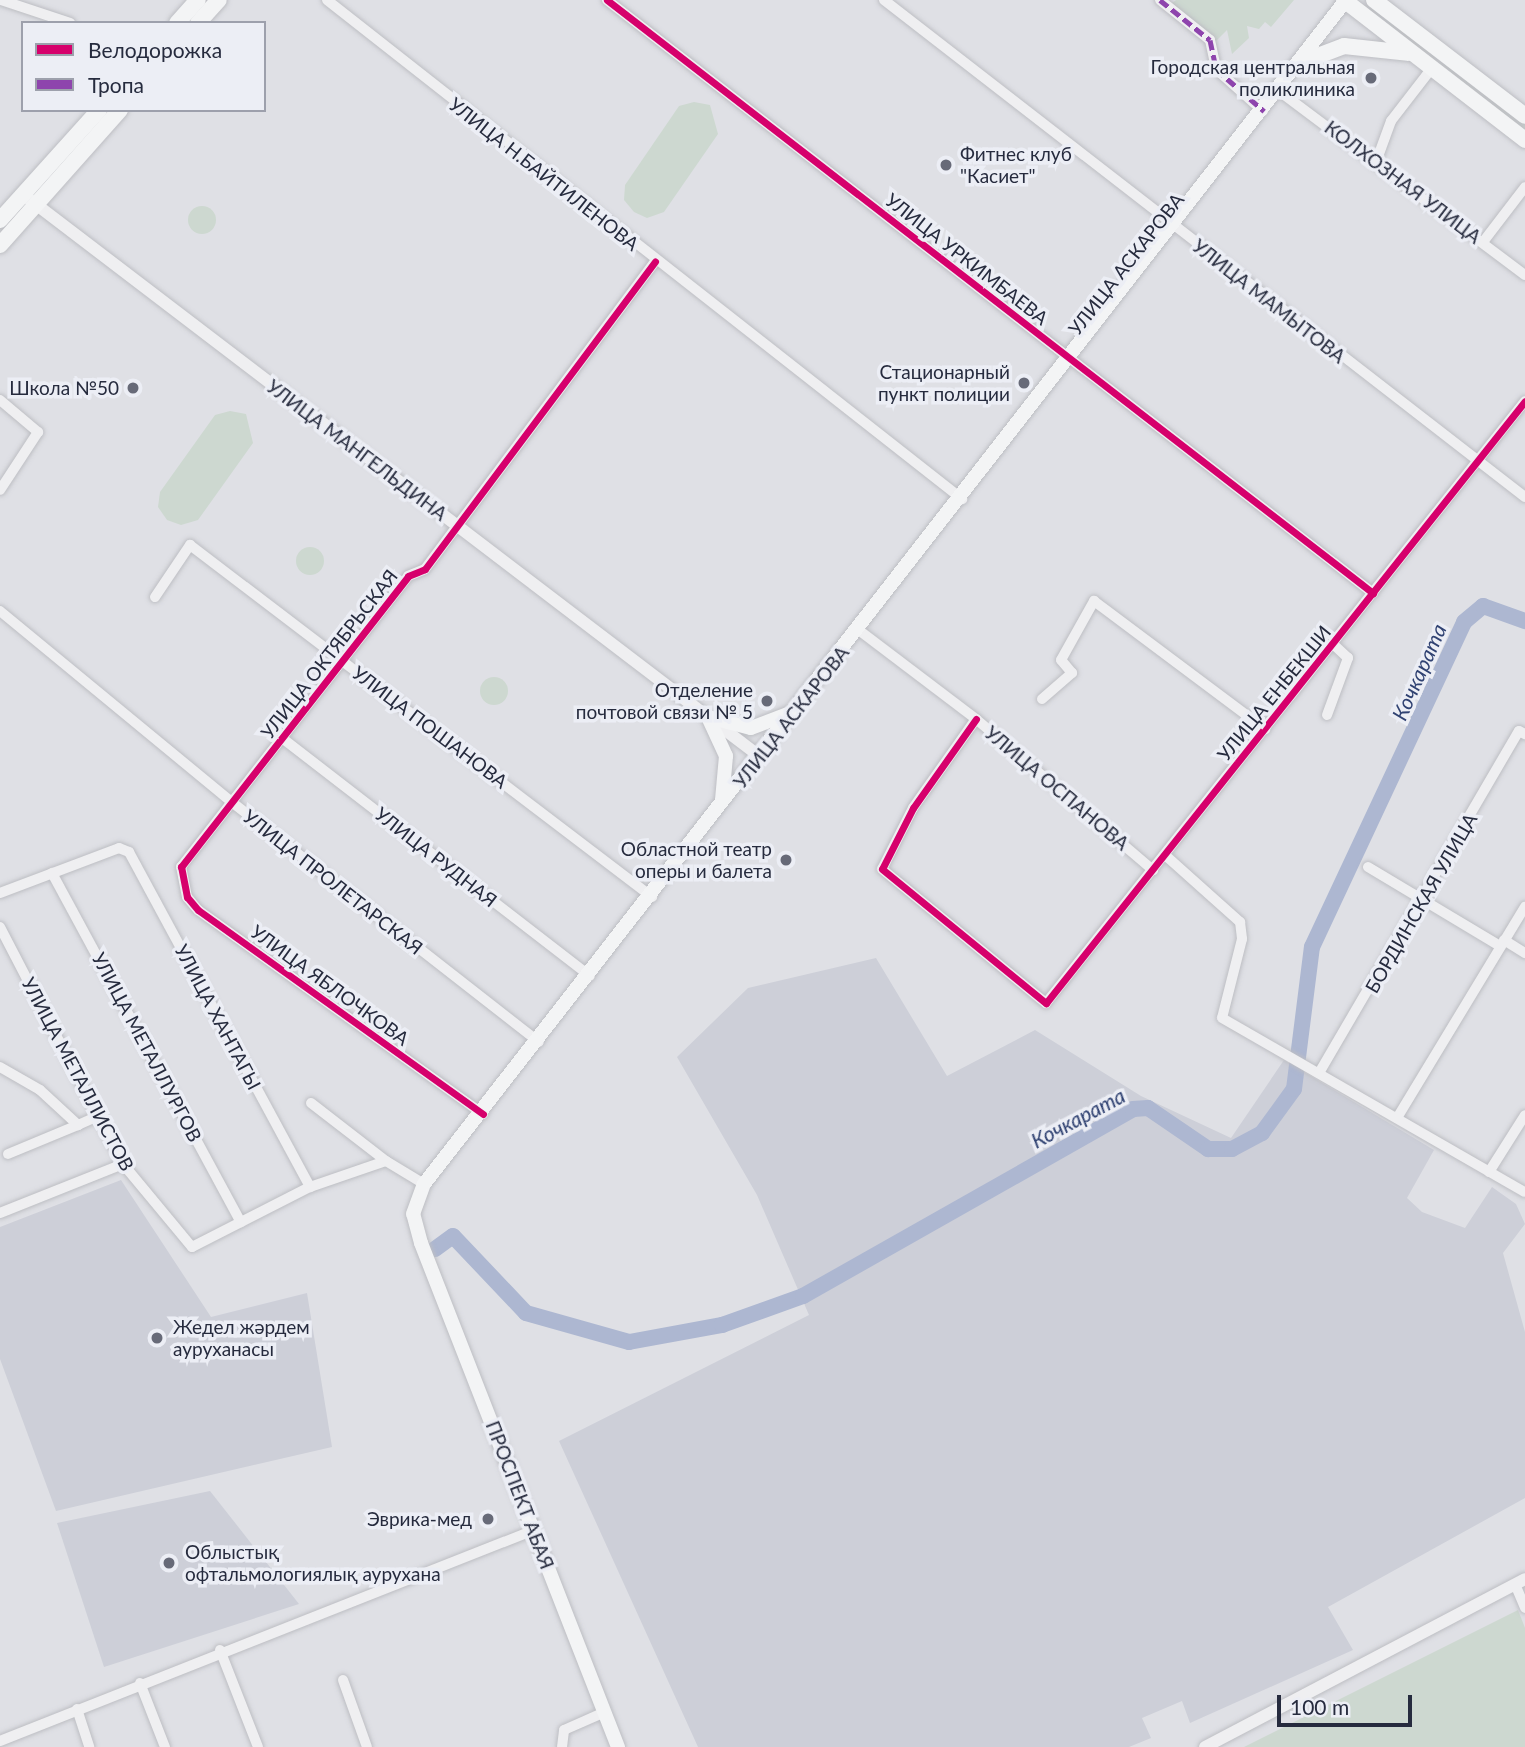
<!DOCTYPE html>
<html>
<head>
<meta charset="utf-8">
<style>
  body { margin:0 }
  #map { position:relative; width:1525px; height:1747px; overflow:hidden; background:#dfe0e5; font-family:Lato,sans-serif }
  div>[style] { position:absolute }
  .built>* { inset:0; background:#cdcfd8 }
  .green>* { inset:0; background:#cdd8d0 }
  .round { border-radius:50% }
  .river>* { height:16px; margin:-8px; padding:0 8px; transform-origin:8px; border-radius:8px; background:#adb7d1 }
  .roads { filter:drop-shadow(0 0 2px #bdbec3) drop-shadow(0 0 2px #bdbec3) }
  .minor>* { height:10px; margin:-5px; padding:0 5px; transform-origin:5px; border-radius:5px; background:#efeff1 }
  .tertiary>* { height:12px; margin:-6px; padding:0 6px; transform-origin:6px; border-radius:6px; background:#efeff1 }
  .secondary>* { height:14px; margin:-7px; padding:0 7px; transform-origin:7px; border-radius:7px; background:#f3f4f5 }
  .primary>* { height:16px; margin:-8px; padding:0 8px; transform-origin:8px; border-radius:8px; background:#f3f4f5 }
  .quiet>* { height:5px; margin-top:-2.5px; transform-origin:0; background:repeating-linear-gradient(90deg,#8e44ad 0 10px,transparent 0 15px) }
  .cycleway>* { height:7px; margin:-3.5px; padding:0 3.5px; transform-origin:3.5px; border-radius:3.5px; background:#d6006c }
  .dots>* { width:19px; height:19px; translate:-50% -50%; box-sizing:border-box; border:4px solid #eceef5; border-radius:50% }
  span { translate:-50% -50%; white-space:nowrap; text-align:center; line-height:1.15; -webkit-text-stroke:7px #eceef5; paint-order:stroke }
  .poi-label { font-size:19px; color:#262b3e }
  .right { translate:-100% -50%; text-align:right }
  .left { translate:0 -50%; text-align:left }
  .street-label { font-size:19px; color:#262b3e }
  .water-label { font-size:21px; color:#304272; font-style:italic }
  .legend { position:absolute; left:21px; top:21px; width:245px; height:91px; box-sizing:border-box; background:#eceef5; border:2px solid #9da0ac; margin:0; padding:9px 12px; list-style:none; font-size:21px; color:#262b3e }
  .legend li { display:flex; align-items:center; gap:14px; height:35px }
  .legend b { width:35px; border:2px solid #9da0ac }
  .scale { position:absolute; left:1277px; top:1695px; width:135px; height:32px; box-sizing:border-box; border:4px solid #262b3e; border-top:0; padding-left:9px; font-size:21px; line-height:24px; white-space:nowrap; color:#262b3e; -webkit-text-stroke:5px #eceef5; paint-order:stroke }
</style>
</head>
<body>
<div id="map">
  <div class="built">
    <div style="clip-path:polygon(876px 958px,947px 1076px,1035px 1030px,1141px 1096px,1231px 1138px,1284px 1060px,1434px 1150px,1407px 1198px,1422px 1212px,1465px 1228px,1492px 1187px,1516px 1204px,1525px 1224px,1503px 1253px,1525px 1332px,1525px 1498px,1328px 1607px,1353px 1650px,1190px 1723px,1182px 1701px,1142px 1718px,1151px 1738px,1129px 1747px,698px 1747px,559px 1441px,809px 1315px,757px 1195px,677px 1057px,748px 988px)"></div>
    <div style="clip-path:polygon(121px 1180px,211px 1317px,307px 1293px,332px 1447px,56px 1511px,0 1359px,0 1227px)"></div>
    <div style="clip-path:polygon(210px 1491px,299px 1604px,104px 1667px,57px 1523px)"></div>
  </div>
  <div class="green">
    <div style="clip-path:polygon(1176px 0,1294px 0,1271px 27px,1265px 22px,1259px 29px,1247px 26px,1249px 38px,1232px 54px,1227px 30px,1215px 42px,1172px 3px)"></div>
    <div style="clip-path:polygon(1371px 6px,1525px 124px,1525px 131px,1367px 11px)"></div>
    <div style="clip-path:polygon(694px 102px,710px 105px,718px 134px,664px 212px,647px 218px,634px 212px,624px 200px,625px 185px,679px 106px)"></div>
    <div class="round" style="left:188px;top:206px;width:28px;height:28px"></div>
    <div style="clip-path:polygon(230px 411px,246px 414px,253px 443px,198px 520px,181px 525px,167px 520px,158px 507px,160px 492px,215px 415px)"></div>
    <div class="round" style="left:296px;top:547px;width:28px;height:28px"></div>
    <div class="round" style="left:480px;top:677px;width:28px;height:28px"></div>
    <div style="clip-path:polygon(1518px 1610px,1525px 1628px,1525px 1747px,1244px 1747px)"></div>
  </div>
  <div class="river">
    <div style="left:435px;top:1249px;width:22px;rotate:-36deg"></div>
    <div style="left:453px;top:1236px;width:106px;rotate:46.5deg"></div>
    <div style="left:526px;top:1313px;width:107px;rotate:15.7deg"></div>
    <div style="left:629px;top:1342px;width:95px;rotate:-10.4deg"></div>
    <div style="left:722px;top:1325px;width:86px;rotate:-19.7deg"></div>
    <div style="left:803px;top:1296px;width:379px;rotate:-29.5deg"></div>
    <div style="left:1133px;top:1109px;width:15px;rotate:-4deg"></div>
    <div style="left:1148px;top:1108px;width:73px;rotate:34.3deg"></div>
    <div style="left:1208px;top:1149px;width:24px"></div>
    <div style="left:1232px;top:1149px;width:34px;rotate:-28deg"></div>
    <div style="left:1262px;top:1133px;width:54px;rotate:-54deg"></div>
    <div style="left:1294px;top:1089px;width:143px;rotate:-82.8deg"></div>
    <div style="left:1312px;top:947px;width:359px;rotate:-64.9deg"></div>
    <div style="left:1464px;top:622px;width:25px;rotate:-40deg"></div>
    <div style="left:1483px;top:606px;width:45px;rotate:19.7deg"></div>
  </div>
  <div class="roads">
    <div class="minor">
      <div style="left:1px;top:0;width:73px;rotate:18.4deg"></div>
      <div style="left:327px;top:0;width:808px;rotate:38.16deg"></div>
      <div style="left:607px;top:0;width:969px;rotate:37.75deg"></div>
      <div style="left:884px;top:0;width:811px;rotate:37.79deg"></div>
      <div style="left:1160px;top:0;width:64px;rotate:38.7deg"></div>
      <div style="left:1210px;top:40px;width:30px;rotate:78deg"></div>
      <div style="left:1216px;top:69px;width:63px;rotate:41.8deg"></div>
      <div style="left:1279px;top:91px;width:307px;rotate:36.8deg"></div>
      <div style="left:1376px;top:162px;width:44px;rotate:-69.9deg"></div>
      <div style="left:1391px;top:121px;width:67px;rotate:-52.3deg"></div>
      <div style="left:1483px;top:242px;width:69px;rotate:-52.6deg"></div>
      <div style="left:0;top:400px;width:50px;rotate:40.1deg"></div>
      <div style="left:38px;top:432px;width:69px;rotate:123.2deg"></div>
      <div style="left:155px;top:597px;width:63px;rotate:-56.1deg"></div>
      <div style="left:190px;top:545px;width:581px;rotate:37.3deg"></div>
      <div style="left:0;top:611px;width:302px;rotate:39.5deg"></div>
      <div style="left:233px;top:803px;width:388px;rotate:38deg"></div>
      <div style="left:860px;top:631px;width:146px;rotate:37.2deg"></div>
      <div style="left:976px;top:719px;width:233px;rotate:40.5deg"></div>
      <div style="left:1042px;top:699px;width:40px;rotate:-41deg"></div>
      <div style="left:1072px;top:673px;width:17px;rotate:-130deg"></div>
      <div style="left:1061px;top:660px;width:68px;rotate:-60.8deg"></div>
      <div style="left:1094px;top:601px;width:214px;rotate:36.8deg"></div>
      <div style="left:1327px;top:715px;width:61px;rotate:-69.8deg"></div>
      <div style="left:1348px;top:658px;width:21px;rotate:-137deg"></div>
      <div style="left:976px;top:719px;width:109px;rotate:125.3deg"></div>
      <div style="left:913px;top:808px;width:68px;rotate:116.9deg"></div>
      <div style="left:882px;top:869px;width:212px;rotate:39.3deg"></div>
      <div style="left:1046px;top:1003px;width:769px;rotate:-51.49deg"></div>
      <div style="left:282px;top:738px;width:389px;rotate:37.7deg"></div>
      <div style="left:1165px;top:855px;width:101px;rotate:41.8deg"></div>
      <div style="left:1240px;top:922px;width:17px;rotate:83deg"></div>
      <div style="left:1242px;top:939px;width:81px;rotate:104.2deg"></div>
      <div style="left:1222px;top:1018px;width:349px;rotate:29.9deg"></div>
      <div style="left:1368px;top:867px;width:154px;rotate:30.9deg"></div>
      <div style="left:52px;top:873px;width:397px;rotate:61.6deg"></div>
      <div style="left:0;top:893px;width:127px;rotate:-20.7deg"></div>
      <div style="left:119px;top:848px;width:11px;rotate:22deg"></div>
      <div style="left:129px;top:852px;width:381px;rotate:61.6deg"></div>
      <div style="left:0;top:927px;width:267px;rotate:62.6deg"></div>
      <div style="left:123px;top:1164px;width:108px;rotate:50.3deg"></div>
      <div style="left:192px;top:1247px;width:132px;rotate:-27deg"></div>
      <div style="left:310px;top:1187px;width:80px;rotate:-18.9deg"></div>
      <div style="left:386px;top:1161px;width:44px;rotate:31.2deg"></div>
      <div style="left:1504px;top:940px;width:25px;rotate:32deg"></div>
      <div style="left:0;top:1067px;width:46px;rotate:29.9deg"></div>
      <div style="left:40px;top:1090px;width:52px;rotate:42.6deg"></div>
      <div style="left:78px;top:1125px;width:22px;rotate:-24deg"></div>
      <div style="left:1319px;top:1073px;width:396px;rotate:-59.7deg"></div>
      <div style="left:1519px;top:731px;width:7px;rotate:27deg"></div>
      <div style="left:311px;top:1103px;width:95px;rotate:37.7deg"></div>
      <div style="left:483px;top:1114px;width:350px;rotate:-144.4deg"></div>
      <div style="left:198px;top:910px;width:17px;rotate:-130deg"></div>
      <div style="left:187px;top:897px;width:31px;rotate:-101deg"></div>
      <div style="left:181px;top:867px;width:369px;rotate:-52deg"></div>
      <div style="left:408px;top:576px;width:18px;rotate:-22deg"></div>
      <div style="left:425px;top:569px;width:384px;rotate:-53.2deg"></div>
      <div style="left:1397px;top:1118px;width:247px;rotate:-58.8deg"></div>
      <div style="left:8px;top:1154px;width:76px;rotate:-22.5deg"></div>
      <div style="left:1489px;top:1172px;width:67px;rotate:-57.7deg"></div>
      <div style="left:0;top:1213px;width:132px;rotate:-21.7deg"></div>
      <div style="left:1515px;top:1584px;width:26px;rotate:67deg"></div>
      <div style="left:220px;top:1650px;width:104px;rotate:68.6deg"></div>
      <div style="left:343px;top:1680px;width:71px;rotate:70.3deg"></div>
      <div style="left:140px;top:1683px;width:69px;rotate:68.7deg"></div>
      <div style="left:77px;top:1709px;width:40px;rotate:72deg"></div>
      <div style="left:0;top:1741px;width:574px;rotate:-21.56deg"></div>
      <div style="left:562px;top:1747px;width:17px;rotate:-83deg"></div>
      <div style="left:564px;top:1730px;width:45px;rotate:-23.7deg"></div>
    </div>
    <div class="tertiary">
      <div style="left:29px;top:199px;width:918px;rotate:37.34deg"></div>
      <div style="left:1205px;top:1747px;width:361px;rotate:-27.7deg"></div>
    </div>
    <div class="secondary">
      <div style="left:708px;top:717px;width:43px;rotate:65.2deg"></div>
      <div style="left:726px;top:756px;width:44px;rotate:95.2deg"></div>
      <div style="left:708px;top:717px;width:44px;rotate:14.3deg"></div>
      <div style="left:751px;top:728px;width:42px;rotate:-21deg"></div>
      <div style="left:618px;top:1747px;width:541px;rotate:-111.35deg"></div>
      <div style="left:421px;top:1243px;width:30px;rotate:-105deg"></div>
      <div style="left:413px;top:1214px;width:32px;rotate:-70deg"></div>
      <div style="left:424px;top:1184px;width:1501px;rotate:-52.09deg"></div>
    </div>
    <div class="primary">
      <div style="left:1344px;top:0;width:229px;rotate:37.7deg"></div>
      <div style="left:1374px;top:0;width:190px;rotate:37.5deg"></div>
      <div style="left:177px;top:23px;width:31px;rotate:-48deg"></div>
      <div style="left:198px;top:23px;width:31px;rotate:-48deg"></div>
      <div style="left:1302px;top:62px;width:45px;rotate:-20.9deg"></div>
      <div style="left:1344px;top:46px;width:64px;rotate:6.2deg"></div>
      <div style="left:0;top:220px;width:148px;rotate:-48deg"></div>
      <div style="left:0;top:245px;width:181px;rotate:-48.4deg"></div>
    </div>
  </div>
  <div class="quiet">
    <div style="left:1160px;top:0;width:64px;rotate:38.7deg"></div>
    <div style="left:1210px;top:40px;width:30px;rotate:78deg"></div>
    <div style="left:1216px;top:69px;width:64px;rotate:41.2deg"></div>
  </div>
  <div class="cycleway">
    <div style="left:607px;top:0;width:969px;rotate:37.75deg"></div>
    <div style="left:976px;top:719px;width:109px;rotate:125.3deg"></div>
    <div style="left:913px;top:808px;width:68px;rotate:116.9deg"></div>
    <div style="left:882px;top:869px;width:212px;rotate:39.3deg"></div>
    <div style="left:1046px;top:1003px;width:769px;rotate:-51.49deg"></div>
    <div style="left:483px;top:1114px;width:350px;rotate:-144.4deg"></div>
    <div style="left:198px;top:910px;width:17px;rotate:-130deg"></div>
    <div style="left:187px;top:897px;width:31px;rotate:-101deg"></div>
    <div style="left:181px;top:867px;width:369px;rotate:-52deg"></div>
    <div style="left:408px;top:576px;width:18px;rotate:-22deg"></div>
    <div style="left:425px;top:569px;width:384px;rotate:-53.2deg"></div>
  </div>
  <div class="dots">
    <div style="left:1371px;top:78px;background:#676a78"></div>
    <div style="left:946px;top:165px;background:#676a78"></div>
    <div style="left:1024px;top:383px;background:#676a78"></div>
    <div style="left:133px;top:388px;background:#676a78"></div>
    <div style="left:767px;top:701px;background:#676a78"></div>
    <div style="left:786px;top:860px;background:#676a78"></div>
    <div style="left:157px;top:1338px;background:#676a78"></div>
    <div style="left:488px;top:1519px;background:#676a78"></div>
    <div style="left:169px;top:1563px;background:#676a78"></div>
  </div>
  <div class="poi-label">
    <span class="right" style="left:1355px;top:78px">Городская центральная<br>поликлиника</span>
    <span class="left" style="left:960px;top:165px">Фитнес клуб<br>"Касиет"</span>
    <span class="right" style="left:1010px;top:383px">Стационарный<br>пункт полиции</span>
    <span class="right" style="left:119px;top:388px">Школа №50</span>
    <span class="right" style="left:753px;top:701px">Отделение<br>почтовой связи № 5</span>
    <span class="right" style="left:772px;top:860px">Областной театр<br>оперы и балета</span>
    <span class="left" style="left:173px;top:1338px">Жедел жәрдем<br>ауруханасы</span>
    <span class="right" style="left:472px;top:1519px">Эврика-мед</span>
    <span class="left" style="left:185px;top:1563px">Облыстық<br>офтальмологиялық аурухана</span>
  </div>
  <div class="street-label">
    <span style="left:544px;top:174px;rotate:38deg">УЛИЦА Н.БАЙТИЛЕНОВА</span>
    <span style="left:1403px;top:182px;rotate:37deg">КОЛХОЗНАЯ УЛИЦА</span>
    <span style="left:967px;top:259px;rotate:38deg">УЛИЦА УРКИМБАЕВА</span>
    <span style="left:1126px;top:264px;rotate:-52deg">УЛИЦА АСКАРОВА</span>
    <span style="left:1269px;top:301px;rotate:38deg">УЛИЦА МАМЫТОВА</span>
    <span style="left:357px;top:450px;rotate:37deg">УЛИЦА МАНГЕЛЬДИНА</span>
    <span style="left:329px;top:654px;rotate:-52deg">УЛИЦА ОКТЯБРЬСКАЯ</span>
    <span style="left:1274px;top:693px;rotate:-51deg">УЛИЦА ЕНБЕКШИ</span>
    <span style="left:791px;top:717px;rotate:-52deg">УЛИЦА АСКАРОВА</span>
    <span style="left:430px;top:727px;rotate:37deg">УЛИЦА ПОШАНОВА</span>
    <span style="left:1057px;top:788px;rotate:40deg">УЛИЦА ОСПАНОВА</span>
    <span style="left:436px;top:857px;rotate:38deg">УЛИЦА РУДНАЯ</span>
    <span style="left:333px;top:882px;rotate:38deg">УЛИЦА ПРОЛЕТАРСКАЯ</span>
    <span style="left:1421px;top:903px;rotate:-60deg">БОРДИНСКАЯ УЛИЦА</span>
    <span style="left:330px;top:985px;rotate:36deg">УЛИЦА ЯБЛОЧКОВА</span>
    <span style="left:218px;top:1017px;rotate:62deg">УЛИЦА ХАНТАГЫ</span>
    <span style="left:147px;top:1047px;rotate:62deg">УЛИЦА МЕТАЛЛУРГОВ</span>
    <span style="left:78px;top:1074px;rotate:62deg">УЛИЦА МЕТАЛЛИСТОВ</span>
    <span style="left:520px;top:1495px;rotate:69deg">ПРОСПЕКТ АБАЯ</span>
  </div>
  <div class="water-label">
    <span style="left:1419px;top:672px;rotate:-66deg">Кочкарата</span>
    <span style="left:1078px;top:1118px;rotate:-28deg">Кочкарата</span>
  </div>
  <ul class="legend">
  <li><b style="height:9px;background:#d6006c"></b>Велодорожка</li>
  <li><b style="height:9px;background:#8e44ad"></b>Тропа</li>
  </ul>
  <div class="scale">100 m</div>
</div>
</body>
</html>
